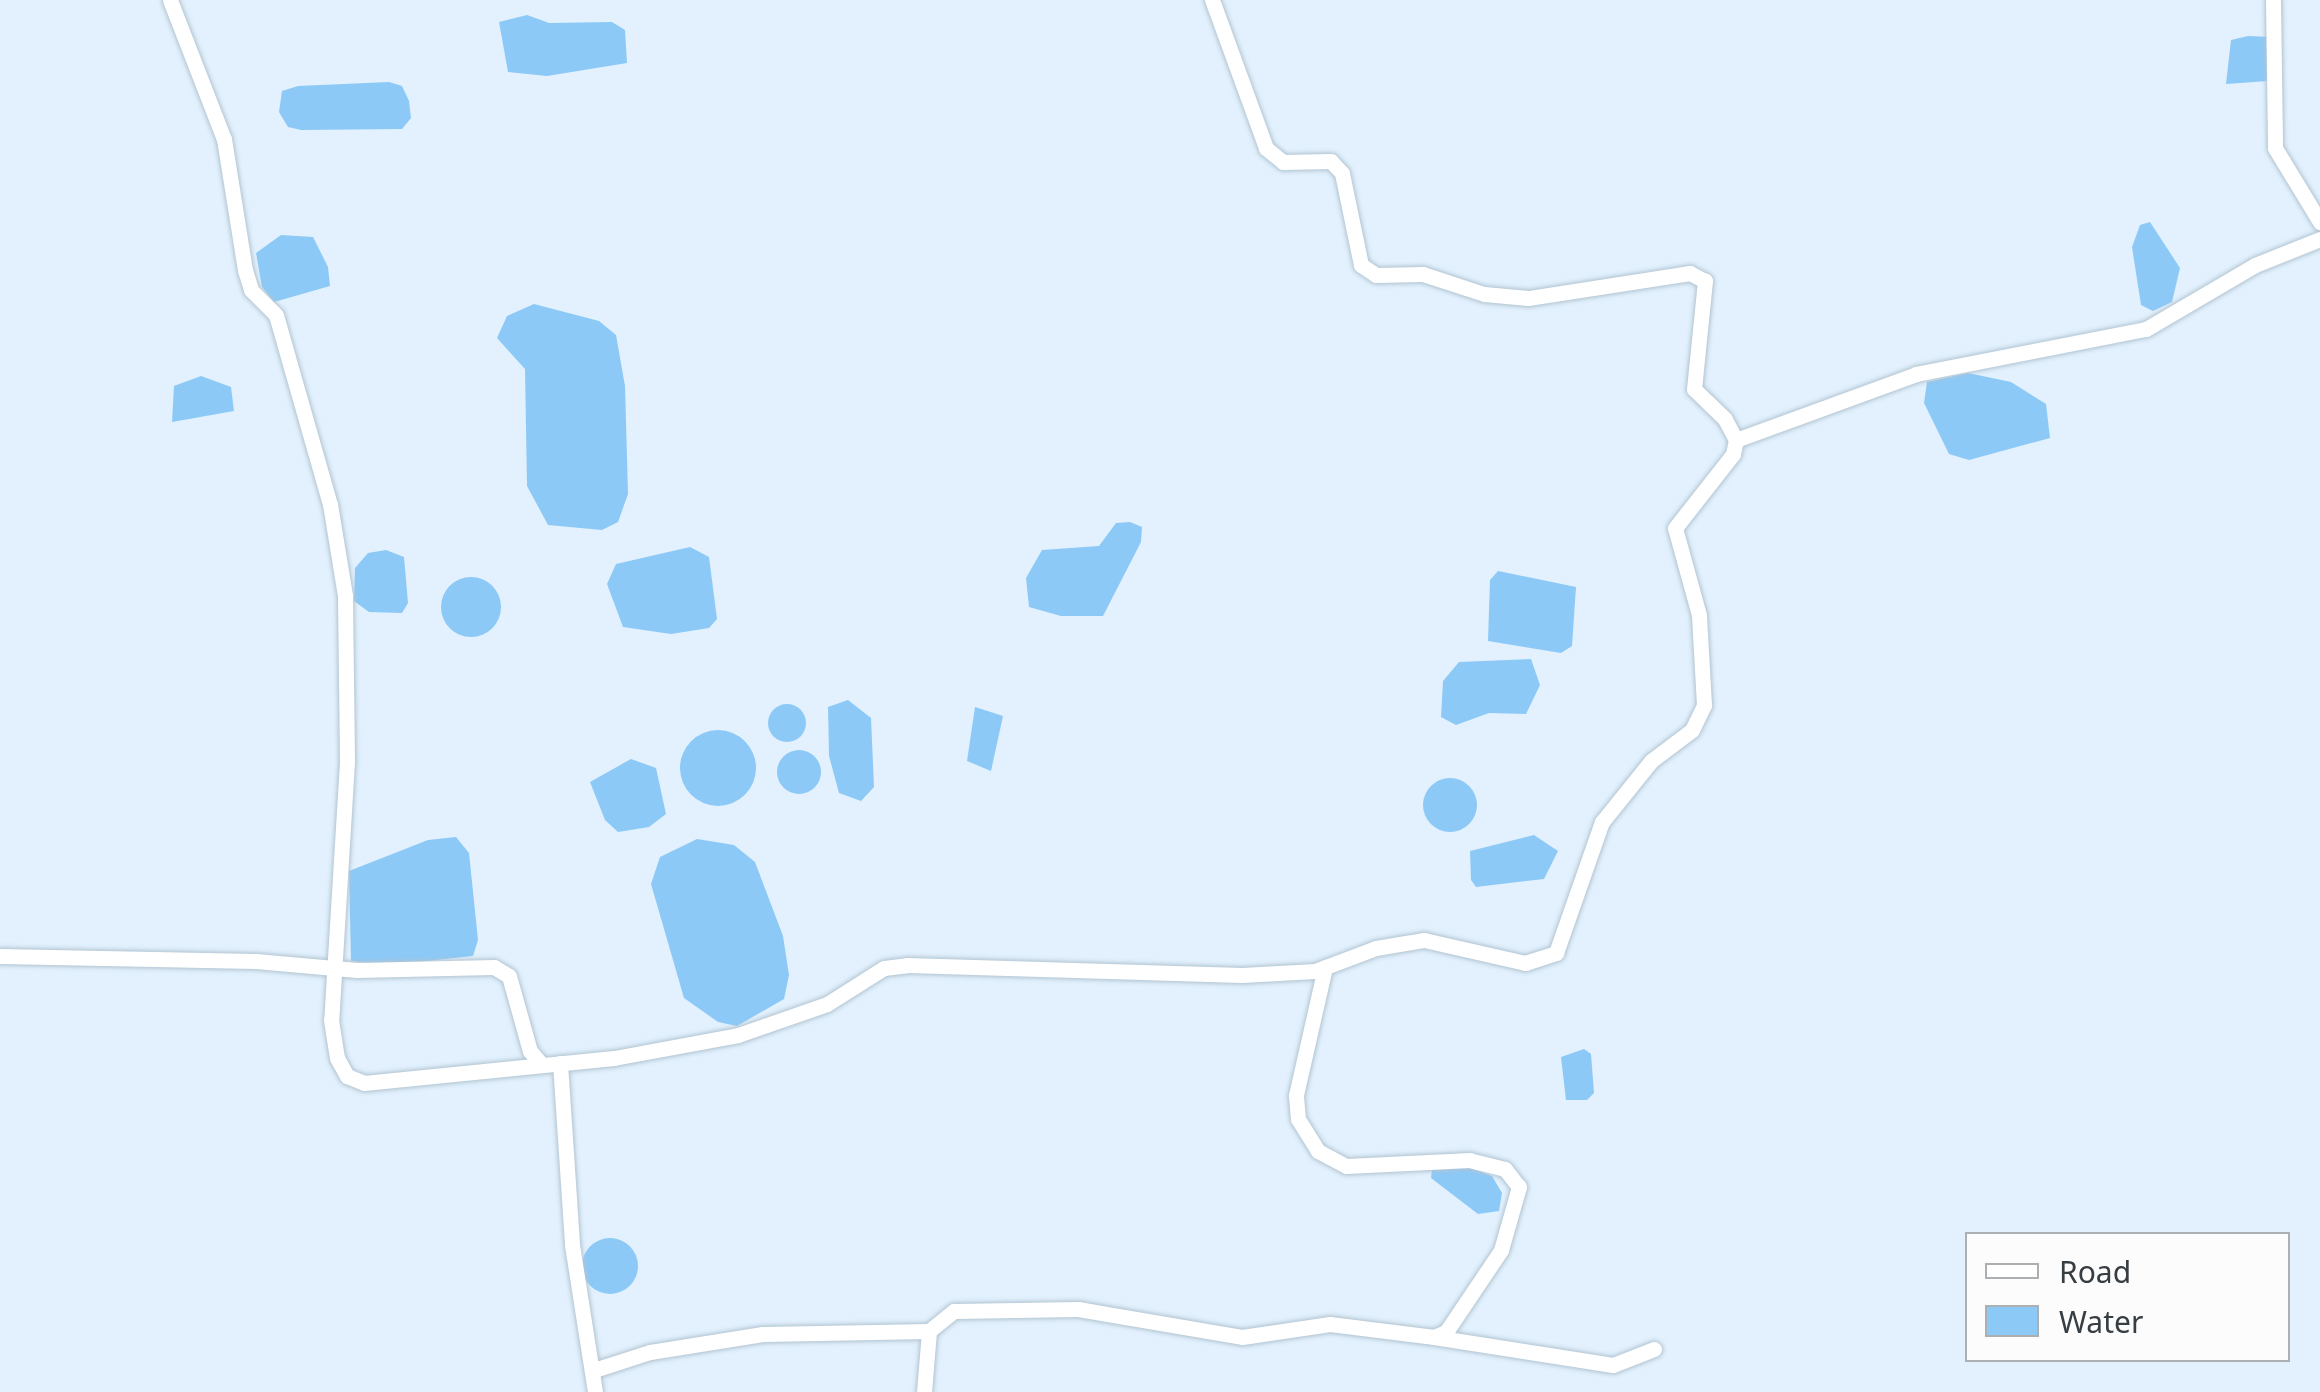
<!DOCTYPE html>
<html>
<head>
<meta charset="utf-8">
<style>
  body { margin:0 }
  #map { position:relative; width:2320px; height:1392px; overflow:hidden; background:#e2f1fd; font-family:"Noto Sans",sans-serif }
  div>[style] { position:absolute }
  .water>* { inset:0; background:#8cc9f7 }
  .round { border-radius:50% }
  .roads { filter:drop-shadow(0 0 2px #b2c4d2) drop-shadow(0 0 2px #b2c4d2) }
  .street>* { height:15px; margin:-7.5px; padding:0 7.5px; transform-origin:7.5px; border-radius:7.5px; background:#fff }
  span { translate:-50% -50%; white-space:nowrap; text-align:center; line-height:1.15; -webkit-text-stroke:10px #fcfcfc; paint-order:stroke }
  .legend { position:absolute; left:1965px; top:1232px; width:325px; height:130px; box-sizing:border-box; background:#fcfcfc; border:2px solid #adb0b2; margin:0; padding:12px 18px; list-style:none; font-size:30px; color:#363d43 }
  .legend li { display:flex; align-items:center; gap:20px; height:50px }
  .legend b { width:50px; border:2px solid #adb0b2 }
</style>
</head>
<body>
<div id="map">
  <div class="water">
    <div style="clip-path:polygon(527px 15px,549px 23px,612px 22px,625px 30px,627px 63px,547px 76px,508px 72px,499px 22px)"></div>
    <div style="clip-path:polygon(2248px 36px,2271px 37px,2268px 81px,2226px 84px,2231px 40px)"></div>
    <div style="clip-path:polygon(389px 82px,402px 86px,409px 101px,411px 118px,402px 129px,301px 130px,288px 127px,279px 112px,282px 91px,298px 86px)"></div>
    <div style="clip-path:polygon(2150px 222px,2180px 268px,2172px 302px,2153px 311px,2141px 305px,2132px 247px,2140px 225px)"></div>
    <div style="clip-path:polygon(281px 235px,313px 237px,328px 267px,330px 286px,274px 302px,262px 287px,256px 253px)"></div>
    <div style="clip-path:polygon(534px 304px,599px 321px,616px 335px,625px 386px,628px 494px,618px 522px,602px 530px,548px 525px,527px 486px,525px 369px,497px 338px,507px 316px)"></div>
    <div style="clip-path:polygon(1968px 373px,2011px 382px,2046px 404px,2050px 438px,1969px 460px,1949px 454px,1924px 403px,1927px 382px)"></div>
    <div style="clip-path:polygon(201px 376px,231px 387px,234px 411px,172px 422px,174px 386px)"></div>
    <div style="clip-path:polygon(1130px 522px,1142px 527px,1141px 542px,1103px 616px,1061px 616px,1029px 607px,1026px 578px,1042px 550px,1099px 546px,1116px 523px)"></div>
    <div style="clip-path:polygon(690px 547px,709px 557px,717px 619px,709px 628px,671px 634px,623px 627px,607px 584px,616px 564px)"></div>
    <div style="clip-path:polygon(386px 550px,404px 557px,408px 603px,402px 613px,369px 612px,354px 601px,355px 568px,368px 553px)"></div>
    <div style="clip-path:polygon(1498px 571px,1576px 587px,1572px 646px,1561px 653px,1488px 641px,1490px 580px)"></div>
    <div class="round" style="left:441px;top:577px;width:60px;height:60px"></div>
    <div style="clip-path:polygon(1531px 659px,1540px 685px,1526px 714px,1489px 713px,1456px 725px,1441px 717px,1443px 681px,1459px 662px)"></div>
    <div style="clip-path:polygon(848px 700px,871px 718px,874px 787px,861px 801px,839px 793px,829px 756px,828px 707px)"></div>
    <div class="round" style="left:768px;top:704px;width:38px;height:38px"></div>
    <div style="clip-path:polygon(975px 707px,1003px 716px,991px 771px,967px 761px)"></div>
    <div class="round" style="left:680px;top:730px;width:76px;height:76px"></div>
    <div class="round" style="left:777px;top:750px;width:44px;height:44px"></div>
    <div style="clip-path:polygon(631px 759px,656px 768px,666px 814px,649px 827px,618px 832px,605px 820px,590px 782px)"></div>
    <div class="round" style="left:1423px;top:778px;width:54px;height:54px"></div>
    <div style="clip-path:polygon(1534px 835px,1558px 851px,1544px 879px,1476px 887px,1471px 880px,1470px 851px)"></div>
    <div style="clip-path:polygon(456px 837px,469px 853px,478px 940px,473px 956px,390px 965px,351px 961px,349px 871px,428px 840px)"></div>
    <div style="clip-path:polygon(697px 839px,734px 845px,755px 862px,783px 936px,789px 975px,784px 999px,737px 1026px,718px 1022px,684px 998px,651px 884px,660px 857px)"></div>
    <div style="clip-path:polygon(1584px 1049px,1591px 1054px,1594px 1093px,1587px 1100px,1566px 1100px,1561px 1057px)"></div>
    <div style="clip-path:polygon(1457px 1163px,1492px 1176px,1502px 1193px,1499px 1211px,1478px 1214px,1431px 1178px,1432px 1169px)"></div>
    <div class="round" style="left:582px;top:1238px;width:56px;height:56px"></div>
  </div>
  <div class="roads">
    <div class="street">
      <div style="left:170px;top:0;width:149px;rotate:68.8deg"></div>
      <div style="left:224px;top:139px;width:133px;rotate:80.9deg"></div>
      <div style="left:245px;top:270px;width:21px;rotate:73deg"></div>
      <div style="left:251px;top:290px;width:35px;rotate:45deg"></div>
      <div style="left:276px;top:315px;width:197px;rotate:74.1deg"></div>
      <div style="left:330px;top:504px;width:93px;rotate:80.7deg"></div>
      <div style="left:345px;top:596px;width:166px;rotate:89.3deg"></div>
      <div style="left:347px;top:762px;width:258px;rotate:93.5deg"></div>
      <div style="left:331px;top:1020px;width:38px;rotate:81deg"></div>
      <div style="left:337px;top:1058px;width:21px;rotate:61deg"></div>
      <div style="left:347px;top:1076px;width:18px;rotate:22deg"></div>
      <div style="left:364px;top:1083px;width:251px;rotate:-5.7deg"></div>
      <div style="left:614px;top:1058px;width:126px;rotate:-10.5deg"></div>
      <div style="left:738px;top:1035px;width:94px;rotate:-19.2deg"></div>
      <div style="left:827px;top:1004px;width:67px;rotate:-32.3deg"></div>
      <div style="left:884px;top:968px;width:23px;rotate:-7deg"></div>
      <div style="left:907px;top:965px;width:335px;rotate:1.7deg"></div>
      <div style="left:1242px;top:975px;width:73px;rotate:-3.1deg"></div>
      <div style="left:1315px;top:971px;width:65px;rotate:-20.7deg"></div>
      <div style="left:1376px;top:948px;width:49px;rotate:-9.5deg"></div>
      <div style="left:1424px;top:940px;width:104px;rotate:12.8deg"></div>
      <div style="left:1525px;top:963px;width:33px;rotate:-18deg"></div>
      <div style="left:1556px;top:953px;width:139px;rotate:-70.7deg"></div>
      <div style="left:1602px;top:822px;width:78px;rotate:-51.2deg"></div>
      <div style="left:1651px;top:761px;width:51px;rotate:-37.1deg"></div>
      <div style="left:1692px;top:730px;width:28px;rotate:-64deg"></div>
      <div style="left:1704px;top:705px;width:90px;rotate:-93.2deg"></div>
      <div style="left:1699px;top:615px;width:90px;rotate:-105.4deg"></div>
      <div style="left:1675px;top:528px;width:94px;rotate:-51.9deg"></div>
      <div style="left:1733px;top:454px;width:14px;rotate:-78deg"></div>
      <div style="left:1736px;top:440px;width:24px;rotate:-118deg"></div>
      <div style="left:1725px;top:419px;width:43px;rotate:-135.9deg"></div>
      <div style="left:1694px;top:389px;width:109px;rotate:-84.2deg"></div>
      <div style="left:1705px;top:281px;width:17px;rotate:-152deg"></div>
      <div style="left:1690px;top:273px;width:164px;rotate:171.2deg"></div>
      <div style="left:1528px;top:298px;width:44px;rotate:-174.8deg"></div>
      <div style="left:1484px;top:294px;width:64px;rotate:-161.8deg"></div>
      <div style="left:1423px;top:274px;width:47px;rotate:178.8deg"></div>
      <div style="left:1376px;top:275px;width:18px;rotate:-146deg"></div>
      <div style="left:1361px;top:265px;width:94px;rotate:-101.7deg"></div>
      <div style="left:1342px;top:173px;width:16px;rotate:-133deg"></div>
      <div style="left:1331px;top:161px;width:48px;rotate:178.8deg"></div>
      <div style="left:1283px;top:162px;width:22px;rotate:-141deg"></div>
      <div style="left:1266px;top:148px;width:158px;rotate:-110deg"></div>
      <div style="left:2273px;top:0;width:148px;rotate:89.2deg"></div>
      <div style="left:2275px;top:148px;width:87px;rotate:58.7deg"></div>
      <div style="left:1736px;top:440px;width:192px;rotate:-20.1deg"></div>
      <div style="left:1916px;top:374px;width:234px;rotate:-11.1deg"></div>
      <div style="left:2146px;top:329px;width:126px;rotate:-30.4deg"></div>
      <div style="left:2255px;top:265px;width:70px;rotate:-21.8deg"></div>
      <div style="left:0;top:956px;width:256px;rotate:1.1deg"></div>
      <div style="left:256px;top:961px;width:101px;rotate:5.1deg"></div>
      <div style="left:357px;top:970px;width:137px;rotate:-1.3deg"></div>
      <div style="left:494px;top:967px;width:17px;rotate:31deg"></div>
      <div style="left:509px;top:976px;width:78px;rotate:74.4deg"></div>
      <div style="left:530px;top:1051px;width:18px;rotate:49deg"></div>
      <div style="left:560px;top:1063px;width:182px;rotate:86.2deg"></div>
      <div style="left:572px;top:1245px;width:149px;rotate:81.1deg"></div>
      <div style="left:1434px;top:1337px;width:181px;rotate:8.9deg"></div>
      <div style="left:1613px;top:1365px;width:44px;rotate:-21.3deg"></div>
      <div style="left:594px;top:1370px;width:59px;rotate:-17.8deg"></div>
      <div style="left:650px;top:1352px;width:114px;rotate:-9.1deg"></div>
      <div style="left:763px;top:1334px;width:166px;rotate:-1deg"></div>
      <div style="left:924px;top:1392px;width:61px;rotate:-85.3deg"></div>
      <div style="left:929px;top:1331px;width:32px;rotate:-39deg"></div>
      <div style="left:954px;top:1311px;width:124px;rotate:-0.9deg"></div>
      <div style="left:1078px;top:1309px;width:166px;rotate:9.7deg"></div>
      <div style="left:1242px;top:1337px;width:89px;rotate:-8.4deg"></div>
      <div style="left:1330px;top:1324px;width:105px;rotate:7.1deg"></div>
      <div style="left:1434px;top:1337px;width:13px;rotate:-23deg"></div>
      <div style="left:1446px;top:1332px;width:99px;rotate:-56.1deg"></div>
      <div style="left:1501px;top:1250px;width:66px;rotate:-74.1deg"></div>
      <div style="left:1519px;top:1187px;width:23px;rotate:-128deg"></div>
      <div style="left:1505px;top:1169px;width:36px;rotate:-166deg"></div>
      <div style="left:1470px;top:1160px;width:124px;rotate:177.2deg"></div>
      <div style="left:1346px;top:1166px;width:32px;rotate:-152deg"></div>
      <div style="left:1318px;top:1151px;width:38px;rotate:-122deg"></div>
      <div style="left:1298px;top:1119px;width:24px;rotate:-95deg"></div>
      <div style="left:1296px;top:1095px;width:131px;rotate:-77.2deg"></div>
    </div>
  </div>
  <ul class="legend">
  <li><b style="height:12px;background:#fff"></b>Road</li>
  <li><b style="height:28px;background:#8cc9f7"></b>Water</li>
  </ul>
</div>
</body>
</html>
